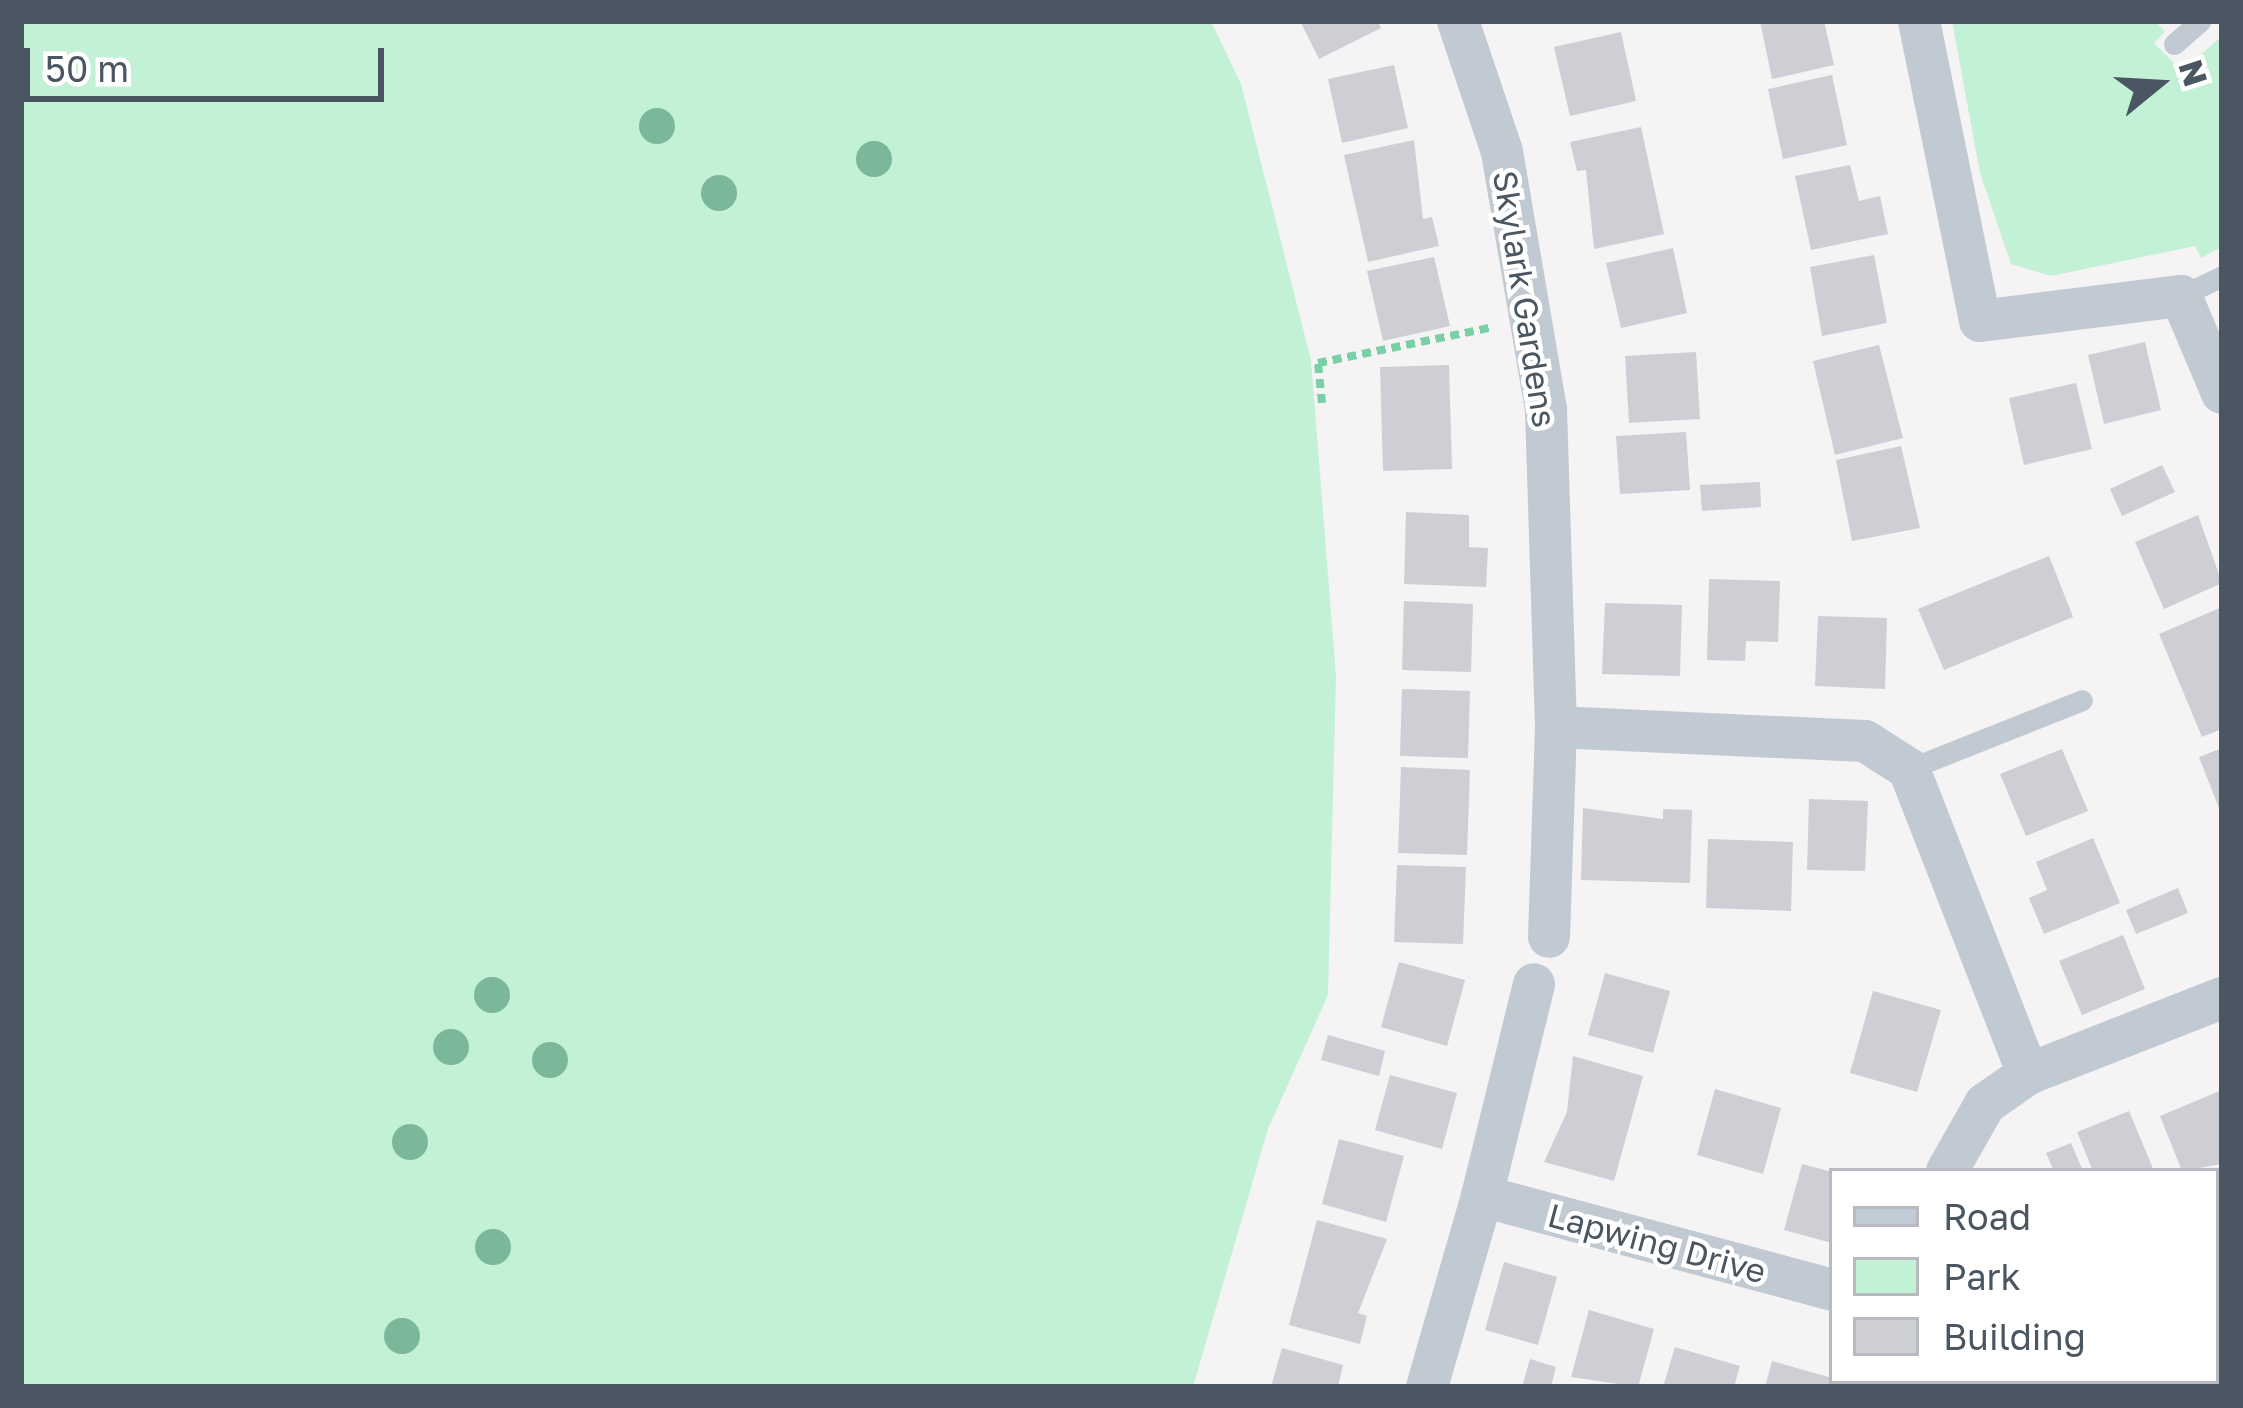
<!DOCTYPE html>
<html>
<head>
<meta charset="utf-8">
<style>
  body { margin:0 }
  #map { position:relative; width:2243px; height:1408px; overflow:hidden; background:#f5f3f3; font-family:"Golos Text",sans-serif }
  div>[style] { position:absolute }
  .green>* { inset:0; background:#c3f1d5 }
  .building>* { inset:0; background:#cdcfd5 }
  .path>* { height:8px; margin-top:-4px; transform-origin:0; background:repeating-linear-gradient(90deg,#7ad0a6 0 9px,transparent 0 15px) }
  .lane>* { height:21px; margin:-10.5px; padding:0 10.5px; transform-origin:10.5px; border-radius:10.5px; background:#c1cad2 }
  .street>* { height:42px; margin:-21px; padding:0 21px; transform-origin:21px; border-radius:21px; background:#c1cad2 }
  .secondary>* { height:60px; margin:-30px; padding:0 30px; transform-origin:30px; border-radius:30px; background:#c1cbd6 }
  .trees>* { width:36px; height:36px; margin:-18px; border-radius:50%; background:#7bb799 }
  span { translate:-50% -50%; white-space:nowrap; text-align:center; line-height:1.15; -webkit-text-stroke:9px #fff; paint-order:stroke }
  .street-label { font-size:33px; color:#4a5661 }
  .frame { position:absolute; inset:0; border:24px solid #4a5661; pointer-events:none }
  .legend { position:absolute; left:1829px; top:1168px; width:390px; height:216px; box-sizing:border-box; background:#fff; border:3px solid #b7bbc0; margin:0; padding:15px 21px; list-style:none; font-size:36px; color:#4a5661 }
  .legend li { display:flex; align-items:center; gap:24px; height:60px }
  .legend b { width:60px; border:3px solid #b7bbc0 }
  .north { position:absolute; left:2099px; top:24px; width:120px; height:120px; -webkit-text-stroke:9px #fff; paint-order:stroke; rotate:72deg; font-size:33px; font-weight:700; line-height:48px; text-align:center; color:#4a5661 }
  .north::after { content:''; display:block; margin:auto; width:42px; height:54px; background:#4a5661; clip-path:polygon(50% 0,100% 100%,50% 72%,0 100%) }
  .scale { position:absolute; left:24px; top:48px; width:360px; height:54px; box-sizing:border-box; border:6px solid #4a5661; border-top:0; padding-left:15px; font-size:36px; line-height:42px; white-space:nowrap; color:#4a5661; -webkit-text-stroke:9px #fff; paint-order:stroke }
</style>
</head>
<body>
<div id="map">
  <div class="green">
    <div style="clip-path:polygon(21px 21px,1211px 21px,1241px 84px,1311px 360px,1336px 676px,1328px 995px,1268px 1129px,1193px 1387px,21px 1387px)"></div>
    <div style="clip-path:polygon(1952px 21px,2155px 21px,2165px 32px,2154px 43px,2182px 71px,2222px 36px,2222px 247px,2201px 258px,2195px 246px,2051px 276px,2011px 264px,1980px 173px)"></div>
  </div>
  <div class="building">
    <div style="clip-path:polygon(1300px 21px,1378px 21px,1381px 28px,1319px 59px)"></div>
    <div style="clip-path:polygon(1760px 21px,1824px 21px,1834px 65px,1772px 79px)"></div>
    <div style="clip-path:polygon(1621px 32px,1636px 101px,1570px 116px,1554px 47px)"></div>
    <div style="clip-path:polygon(1394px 65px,1408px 128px,1342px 143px,1328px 79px)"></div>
    <div style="clip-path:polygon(1832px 75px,1847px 145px,1783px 159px,1768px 89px)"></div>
    <div style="clip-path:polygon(1641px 127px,1664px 234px,1594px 249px,1586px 170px,1577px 171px,1570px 142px)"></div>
    <div style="clip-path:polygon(1414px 140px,1423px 219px,1432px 217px,1439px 246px,1368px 262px,1344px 155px)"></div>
    <div style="clip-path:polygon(1850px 165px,1859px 201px,1880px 196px,1888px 234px,1811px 250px,1795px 176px)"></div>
    <div style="clip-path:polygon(1673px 248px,1687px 313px,1621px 328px,1606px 263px)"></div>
    <div style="clip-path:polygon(1874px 255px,1887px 323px,1822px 336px,1810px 267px)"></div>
    <div style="clip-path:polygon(1434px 257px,1450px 326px,1383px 341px,1367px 271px)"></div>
    <div style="clip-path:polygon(2145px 342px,2161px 410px,2104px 424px,2088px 355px)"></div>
    <div style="clip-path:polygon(1879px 345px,1903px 438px,1835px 455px,1813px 361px)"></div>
    <div style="clip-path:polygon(1696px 352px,1700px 419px,1629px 423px,1625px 356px)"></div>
    <div style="clip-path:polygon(1449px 365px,1452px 469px,1383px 471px,1380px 367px)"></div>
    <div style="clip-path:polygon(2076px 383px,2092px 449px,2024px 465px,2009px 398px)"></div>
    <div style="clip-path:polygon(1686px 432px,1690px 490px,1620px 494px,1616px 436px)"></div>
    <div style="clip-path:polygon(1901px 446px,1920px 528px,1852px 541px,1836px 460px)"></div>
    <div style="clip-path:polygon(2162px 465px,2175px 492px,2122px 516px,2110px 489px)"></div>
    <div style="clip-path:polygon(1760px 482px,1761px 507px,1702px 511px,1700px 485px)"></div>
    <div style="clip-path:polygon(1406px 512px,1469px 515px,1469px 547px,1488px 548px,1486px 587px,1404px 584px)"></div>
    <div style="clip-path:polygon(2198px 515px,2222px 583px,2164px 609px,2135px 542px)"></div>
    <div style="clip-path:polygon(2049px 556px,2073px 617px,1944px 670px,1918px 609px)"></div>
    <div style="clip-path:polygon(1709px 579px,1780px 581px,1778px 642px,1746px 641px,1745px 661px,1707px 660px)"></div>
    <div style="clip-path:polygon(1404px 601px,1473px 604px,1471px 672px,1402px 670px)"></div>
    <div style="clip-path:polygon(1605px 603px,1682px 605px,1680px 676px,1602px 674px)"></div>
    <div style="clip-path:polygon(2222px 607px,2222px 729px,2202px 737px,2159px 634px)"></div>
    <div style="clip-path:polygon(1818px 616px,1887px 618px,1885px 689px,1815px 686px)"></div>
    <div style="clip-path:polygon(1402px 689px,1470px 691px,1468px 758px,1400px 756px)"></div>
    <div style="clip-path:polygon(2222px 748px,2222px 816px,2199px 757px)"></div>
    <div style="clip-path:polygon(2062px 749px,2088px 811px,2026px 836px,2000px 774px)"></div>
    <div style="clip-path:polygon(1401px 767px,1470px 770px,1467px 855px,1398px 853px)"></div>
    <div style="clip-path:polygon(1809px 799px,1868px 801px,1865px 871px,1807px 870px)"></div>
    <div style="clip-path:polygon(1583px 808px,1663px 819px,1663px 809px,1692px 810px,1690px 883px,1581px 880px)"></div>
    <div style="clip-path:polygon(2093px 838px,2120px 903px,2044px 934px,2029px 898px,2047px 890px,2036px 862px)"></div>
    <div style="clip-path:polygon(1708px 839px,1793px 842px,1791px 911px,1706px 908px)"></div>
    <div style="clip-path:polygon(1397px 865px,1466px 867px,1463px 944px,1394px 942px)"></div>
    <div style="clip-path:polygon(2178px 888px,2188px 913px,2136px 934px,2126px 910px)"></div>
    <div style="clip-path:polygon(2123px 935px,2145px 989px,2082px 1015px,2059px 961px)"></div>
    <div style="clip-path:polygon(1399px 962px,1465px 980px,1447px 1046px,1381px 1027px)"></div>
    <div style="clip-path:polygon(1605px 973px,1670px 991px,1653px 1053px,1588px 1035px)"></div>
    <div style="clip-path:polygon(1873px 991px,1941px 1010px,1917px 1092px,1850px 1073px)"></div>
    <div style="clip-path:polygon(1328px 1035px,1385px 1051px,1379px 1076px,1321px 1060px)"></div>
    <div style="clip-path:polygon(1573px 1056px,1643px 1076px,1614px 1181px,1544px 1162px,1567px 1112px)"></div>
    <div style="clip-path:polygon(1390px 1075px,1457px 1093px,1442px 1149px,1375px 1130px)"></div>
    <div style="clip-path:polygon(1715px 1089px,1781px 1108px,1763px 1174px,1697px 1155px)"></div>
    <div style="clip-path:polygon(2222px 1090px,2222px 1164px,2182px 1171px,2160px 1116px)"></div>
    <div style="clip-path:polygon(2129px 1111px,2154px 1171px,2093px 1171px,2077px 1132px)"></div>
    <div style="clip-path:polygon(1339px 1139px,1404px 1156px,1386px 1222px,1322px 1204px)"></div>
    <div style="clip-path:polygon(2071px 1143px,2083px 1171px,2054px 1171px,2046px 1153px)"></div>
    <div style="clip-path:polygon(1802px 1164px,1832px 1172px,1832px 1243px,1784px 1230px)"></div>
    <div style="clip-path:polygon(1317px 1220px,1387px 1239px,1358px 1313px,1367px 1316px,1360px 1344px,1289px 1325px)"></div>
    <div style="clip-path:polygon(1504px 1262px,1557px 1277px,1538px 1345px,1485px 1330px)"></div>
    <div style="clip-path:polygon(1589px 1310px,1654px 1329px,1638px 1387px,1571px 1377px)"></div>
    <div style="clip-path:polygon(1675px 1347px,1740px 1366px,1734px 1387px,1663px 1387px)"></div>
    <div style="clip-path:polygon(1282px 1348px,1343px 1365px,1338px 1387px,1271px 1387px)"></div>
    <div style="clip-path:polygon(1530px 1359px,1556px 1367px,1551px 1387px,1522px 1387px)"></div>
    <div style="clip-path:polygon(1772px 1361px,1832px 1378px,1835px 1387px,1765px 1387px)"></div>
    <div style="clip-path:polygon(1967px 1381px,2038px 1381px,1965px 1387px)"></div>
  </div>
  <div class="path">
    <div style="left:1322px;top:403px;width:40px;rotate:-95.7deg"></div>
    <div style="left:1318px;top:363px;width:175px;rotate:-11.6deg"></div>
  </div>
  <div class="lane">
    <div style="left:2174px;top:44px;width:35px;rotate:-41deg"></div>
    <div style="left:2181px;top:296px;width:46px;rotate:-26deg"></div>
    <div style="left:1909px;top:769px;width:186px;rotate:-21.7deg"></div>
  </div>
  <div class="street">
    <div style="left:1458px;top:21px;width:138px;rotate:71.4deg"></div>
    <div style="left:1502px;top:152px;width:261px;rotate:80.3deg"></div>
    <div style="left:1546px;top:409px;width:318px;rotate:88.2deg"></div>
    <div style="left:1556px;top:727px;width:210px;rotate:91.9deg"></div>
    <div style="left:1919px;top:21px;width:306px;rotate:78.5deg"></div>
    <div style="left:1980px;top:321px;width:203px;rotate:-7.1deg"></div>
    <div style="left:2181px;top:296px;width:105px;rotate:67.1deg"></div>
    <div style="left:1556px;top:727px;width:309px;rotate:2.6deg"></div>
    <div style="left:1865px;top:741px;width:52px;rotate:32.5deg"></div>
    <div style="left:1909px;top:769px;width:327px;rotate:68.7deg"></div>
    <div style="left:1947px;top:1171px;width:77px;rotate:-60.4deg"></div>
    <div style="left:1985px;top:1104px;width:52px;rotate:-34.9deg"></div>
    <div style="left:2028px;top:1074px;width:208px;rotate:-21.4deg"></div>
    <div style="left:1482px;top:1196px;width:218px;rotate:-76.2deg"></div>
    <div style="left:1427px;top:1387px;width:199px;rotate:-73.9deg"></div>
    <div style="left:1482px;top:1196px;width:362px;rotate:15deg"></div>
    <div style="left:1874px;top:1387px;width:6px;rotate:-72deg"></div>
  </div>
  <div class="secondary">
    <div style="left:2216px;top:1368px;width:10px;rotate:-53deg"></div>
  </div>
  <div class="trees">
    <div style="left:657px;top:126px"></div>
    <div style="left:874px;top:159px"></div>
    <div style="left:719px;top:193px"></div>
    <div style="left:492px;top:995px"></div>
    <div style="left:451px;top:1047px"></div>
    <div style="left:550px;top:1060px"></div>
    <div style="left:410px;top:1142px"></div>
    <div style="left:493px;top:1247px"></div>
    <div style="left:402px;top:1336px"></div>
  </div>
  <div class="street-label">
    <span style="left:1525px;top:299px;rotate:81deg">Skylark Gardens</span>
    <span style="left:1657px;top:1243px;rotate:15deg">Lapwing Drive</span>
  </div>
  <div class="frame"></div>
  <ul class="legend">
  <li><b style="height:15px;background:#c1cbd6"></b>Road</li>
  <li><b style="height:33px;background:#c3f1d5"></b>Park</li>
  <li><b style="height:33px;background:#cdcfd5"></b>Building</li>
  </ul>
  <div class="north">N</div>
  <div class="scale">50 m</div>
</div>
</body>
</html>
